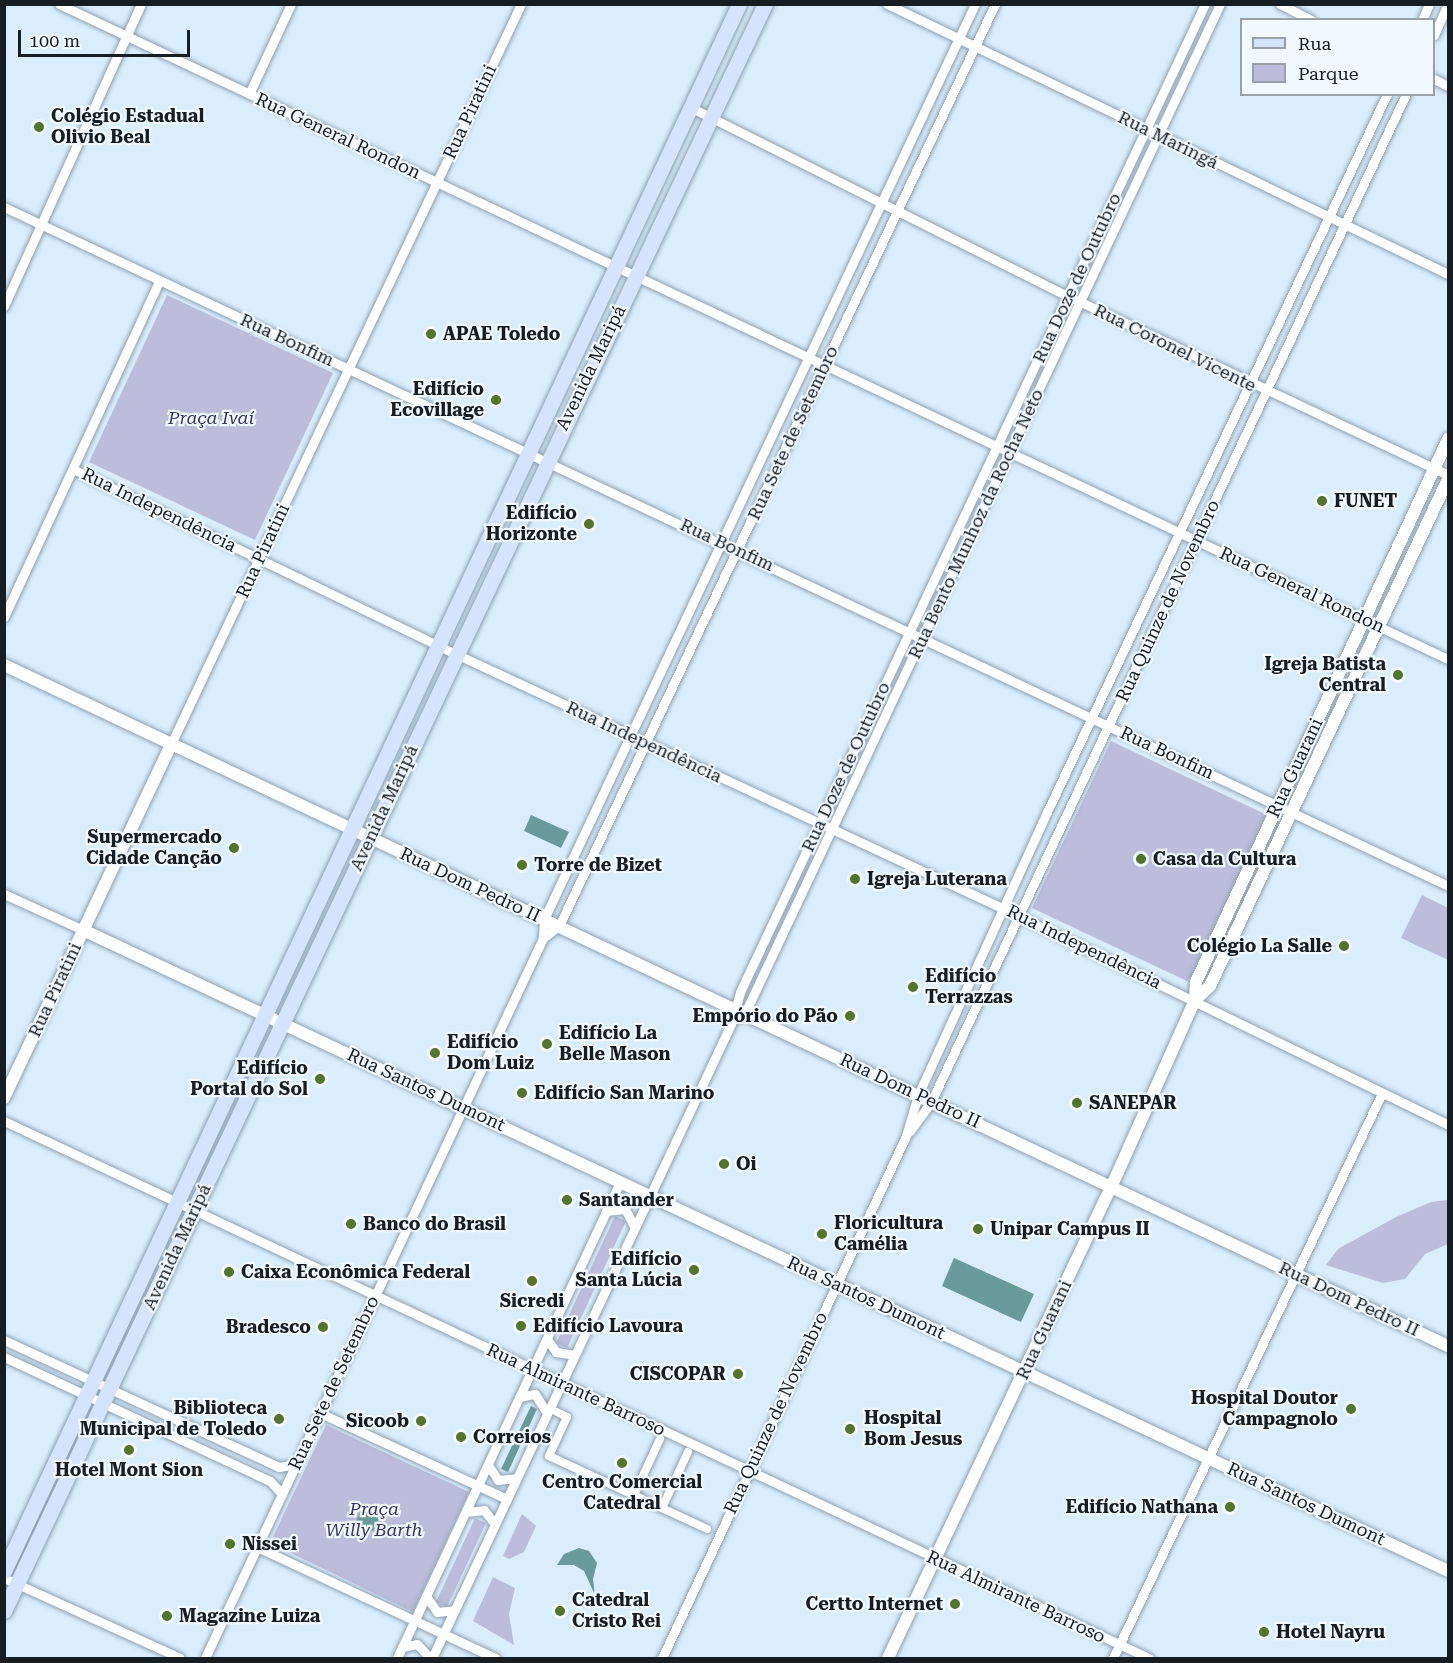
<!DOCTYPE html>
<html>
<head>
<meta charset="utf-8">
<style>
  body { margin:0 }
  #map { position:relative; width:1453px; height:1663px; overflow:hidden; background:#d9edfd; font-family:"Roboto Serif",serif }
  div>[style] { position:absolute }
  .green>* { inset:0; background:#bdbcda }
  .water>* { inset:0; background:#699b9c }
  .roads { filter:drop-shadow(0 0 2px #8fa1b0) drop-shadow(0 0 2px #8fa1b0) }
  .pedestrian>* { height:8px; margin:-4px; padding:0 4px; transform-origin:4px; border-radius:4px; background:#fff }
  .minor>* { height:9px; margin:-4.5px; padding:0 4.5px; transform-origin:4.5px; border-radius:4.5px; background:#fff }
  .tertiary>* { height:12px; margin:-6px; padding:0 6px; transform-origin:6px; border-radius:6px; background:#fff }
  .primary>* { height:15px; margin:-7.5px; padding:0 7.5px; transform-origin:7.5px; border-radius:7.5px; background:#d6e3fe }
  .dots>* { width:16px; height:16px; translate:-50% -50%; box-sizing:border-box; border:3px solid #f1f8ff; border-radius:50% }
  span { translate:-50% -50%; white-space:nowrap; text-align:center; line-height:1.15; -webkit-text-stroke:4.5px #f1f8ff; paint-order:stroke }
  .street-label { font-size:18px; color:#161d23 }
  .poi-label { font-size:18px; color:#161d23; font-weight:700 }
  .left { translate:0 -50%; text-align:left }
  .right { translate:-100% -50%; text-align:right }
  .park-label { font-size:18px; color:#3b3566; font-style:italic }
  .frame { position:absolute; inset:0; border:6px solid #161d23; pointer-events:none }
  .legend { position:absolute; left:1240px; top:18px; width:195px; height:78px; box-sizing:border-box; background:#f1f8ff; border:2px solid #99a0a7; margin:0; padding:8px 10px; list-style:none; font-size:18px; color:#161d23 }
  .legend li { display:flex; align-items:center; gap:12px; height:30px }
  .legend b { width:30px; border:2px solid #99a0a7 }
  .scale { position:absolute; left:18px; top:30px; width:172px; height:27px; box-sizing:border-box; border:3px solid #161d23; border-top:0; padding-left:8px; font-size:18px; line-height:21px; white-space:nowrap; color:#161d23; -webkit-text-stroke:4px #f1f8ff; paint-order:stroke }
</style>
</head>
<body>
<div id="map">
  <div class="green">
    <div style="clip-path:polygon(167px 295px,333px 373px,255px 540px,89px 462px)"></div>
    <div style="clip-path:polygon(1111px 741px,1267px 815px,1189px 982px,1032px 908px)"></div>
    <div style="clip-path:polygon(1422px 895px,1448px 908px,1448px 960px,1401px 938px)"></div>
    <div style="clip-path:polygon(1448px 1200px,1448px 1244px,1425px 1254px,1405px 1279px,1383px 1283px,1326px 1265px,1338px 1249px,1396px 1217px,1431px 1202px)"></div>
    <div style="clip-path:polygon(615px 1216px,626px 1221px,567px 1348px,556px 1343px)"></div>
    <div style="clip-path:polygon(326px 1425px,469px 1492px,413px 1612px,270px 1543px)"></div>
    <div style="clip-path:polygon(522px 1514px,536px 1526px,524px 1552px,509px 1559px,503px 1556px)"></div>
    <div style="clip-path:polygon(475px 1518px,486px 1523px,447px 1607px,436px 1602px)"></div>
    <div style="clip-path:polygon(493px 1577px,515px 1588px,509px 1614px,514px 1645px,473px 1621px)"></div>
  </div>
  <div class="water">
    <div style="clip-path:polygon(531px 815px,569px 832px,561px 848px,524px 831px)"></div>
    <div style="clip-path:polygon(954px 1258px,1034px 1294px,1021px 1322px,942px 1286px)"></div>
    <div style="clip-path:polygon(531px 1406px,537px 1409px,508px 1472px,501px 1469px)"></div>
    <div style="clip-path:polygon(364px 1504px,382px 1512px,373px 1531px,355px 1523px)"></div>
    <div style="clip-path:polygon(579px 1548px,589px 1551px,597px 1563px,593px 1579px,595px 1595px,584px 1571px,574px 1565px,557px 1565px,564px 1554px)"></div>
  </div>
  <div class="roads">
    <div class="pedestrian">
      <div style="left:557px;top:1412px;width:11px;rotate:27deg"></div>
      <div style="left:567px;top:1417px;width:43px;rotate:114.8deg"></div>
      <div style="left:549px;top:1456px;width:174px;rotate:24.8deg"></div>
      <div style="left:634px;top:1495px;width:62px;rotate:-65.1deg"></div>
      <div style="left:662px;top:1508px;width:62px;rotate:-65.1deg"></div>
    </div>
    <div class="minor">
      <div style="left:59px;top:4px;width:1536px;rotate:25.25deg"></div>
      <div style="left:887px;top:4px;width:623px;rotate:25.7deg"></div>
      <div style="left:1280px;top:4px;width:35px;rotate:27deg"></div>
      <div style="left:1422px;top:20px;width:17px;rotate:-66deg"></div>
      <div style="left:1434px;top:35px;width:34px;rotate:-66deg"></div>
      <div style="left:1434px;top:79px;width:16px;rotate:27deg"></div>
      <div style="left:249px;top:94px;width:99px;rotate:-65deg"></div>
      <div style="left:690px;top:107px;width:423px;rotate:26.6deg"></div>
      <div style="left:1068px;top:296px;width:420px;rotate:25.2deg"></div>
      <div style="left:4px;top:207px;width:1596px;rotate:25.18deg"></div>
      <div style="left:4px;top:306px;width:332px;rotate:-65.6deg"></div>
      <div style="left:73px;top:469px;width:425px;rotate:25.8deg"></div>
      <div style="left:456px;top:654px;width:602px;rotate:24.95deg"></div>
      <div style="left:1002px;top:908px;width:496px;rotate:25.9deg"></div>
      <div style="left:4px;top:617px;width:371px;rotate:-65.2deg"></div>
      <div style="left:171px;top:744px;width:819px;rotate:-64.69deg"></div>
      <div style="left:4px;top:894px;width:87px;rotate:24.5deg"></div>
      <div style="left:543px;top:938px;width:20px;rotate:-37deg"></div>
      <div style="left:559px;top:926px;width:1020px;rotate:-64.69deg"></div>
      <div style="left:739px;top:1018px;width:8px;rotate:-40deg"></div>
      <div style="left:745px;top:1013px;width:1115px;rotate:-64.79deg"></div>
      <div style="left:4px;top:1121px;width:1265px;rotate:25.13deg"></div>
      <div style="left:910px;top:1131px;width:36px;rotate:-54deg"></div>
      <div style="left:931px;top:1102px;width:1114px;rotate:-64.77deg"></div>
      <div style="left:606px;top:1211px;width:19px;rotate:-6deg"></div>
      <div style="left:625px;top:1209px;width:19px;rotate:62deg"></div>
      <div style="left:547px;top:1339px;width:16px;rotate:55deg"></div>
      <div style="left:556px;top:1352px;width:18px;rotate:9deg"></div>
      <div style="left:4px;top:1340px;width:303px;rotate:24.8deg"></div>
      <div style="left:279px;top:1467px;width:17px;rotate:-10deg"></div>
      <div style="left:4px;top:1357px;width:293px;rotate:25deg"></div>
      <div style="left:270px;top:1481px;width:18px;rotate:47deg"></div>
      <div style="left:519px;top:1397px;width:16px;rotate:-11deg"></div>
      <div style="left:535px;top:1394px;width:22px;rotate:58deg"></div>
      <div style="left:320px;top:1413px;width:206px;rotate:24.7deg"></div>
      <div style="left:488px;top:1465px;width:18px;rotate:56deg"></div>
      <div style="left:498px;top:1480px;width:18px;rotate:-6deg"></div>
      <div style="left:466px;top:1512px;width:18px;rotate:-6deg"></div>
      <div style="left:484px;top:1510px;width:18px;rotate:52deg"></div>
      <div style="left:257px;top:1547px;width:263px;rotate:25deg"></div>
      <div style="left:4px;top:1578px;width:193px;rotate:24.4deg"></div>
      <div style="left:426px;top:1596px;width:19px;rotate:55deg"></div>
      <div style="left:437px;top:1612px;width:18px;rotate:-6deg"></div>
      <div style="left:402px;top:1647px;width:15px;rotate:-11deg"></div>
      <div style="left:417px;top:1644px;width:19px;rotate:47deg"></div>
      <div style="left:205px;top:1658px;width:795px;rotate:-64.85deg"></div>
      <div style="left:543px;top:938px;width:19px;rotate:-87deg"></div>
      <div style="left:544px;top:919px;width:1011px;rotate:-64.78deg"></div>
      <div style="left:397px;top:1658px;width:526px;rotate:-64.9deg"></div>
      <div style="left:432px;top:1658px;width:701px;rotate:-64.75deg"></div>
      <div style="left:731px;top:1024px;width:33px;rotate:-74deg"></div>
      <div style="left:740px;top:992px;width:1092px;rotate:-64.8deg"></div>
      <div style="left:662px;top:1658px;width:576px;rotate:-64.95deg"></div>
      <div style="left:906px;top:1136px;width:43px;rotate:-73.7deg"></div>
      <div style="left:918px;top:1095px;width:311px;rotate:-65.5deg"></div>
      <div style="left:1047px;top:812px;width:794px;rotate:-64.66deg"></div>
      <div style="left:1113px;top:1658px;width:626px;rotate:-64.54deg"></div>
    </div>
    <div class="tertiary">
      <div style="left:4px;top:665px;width:1597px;rotate:25.25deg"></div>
      <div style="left:83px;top:930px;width:1508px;rotate:25.15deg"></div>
      <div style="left:1195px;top:1000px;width:21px;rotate:-43deg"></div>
      <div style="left:1210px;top:986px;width:560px;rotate:-64.85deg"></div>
      <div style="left:4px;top:1098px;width:391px;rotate:-64.7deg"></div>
      <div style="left:888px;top:1658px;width:538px;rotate:-64.67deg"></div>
      <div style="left:1118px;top:1172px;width:188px;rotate:-65.9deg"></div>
      <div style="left:1195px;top:1000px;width:18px;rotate:-87deg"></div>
      <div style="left:1196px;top:982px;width:599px;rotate:-65.1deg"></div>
    </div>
    <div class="primary">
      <div style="left:4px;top:1571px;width:1731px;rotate:-64.87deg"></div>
      <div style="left:4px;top:1611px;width:1778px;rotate:-64.66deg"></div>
    </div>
  </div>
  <div class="dots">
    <div style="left:39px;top:127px;background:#53742b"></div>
    <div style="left:431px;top:334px;background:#53742b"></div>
    <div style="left:496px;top:400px;background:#53742b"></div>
    <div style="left:1322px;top:501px;background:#53742b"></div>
    <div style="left:589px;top:524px;background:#53742b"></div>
    <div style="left:1398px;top:675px;background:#53742b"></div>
    <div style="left:234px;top:848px;background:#53742b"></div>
    <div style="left:1141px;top:859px;background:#53742b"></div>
    <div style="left:522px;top:865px;background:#53742b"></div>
    <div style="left:855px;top:879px;background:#53742b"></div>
    <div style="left:1344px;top:946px;background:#53742b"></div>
    <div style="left:913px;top:987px;background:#53742b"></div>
    <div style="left:850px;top:1016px;background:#53742b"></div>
    <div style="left:547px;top:1044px;background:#53742b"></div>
    <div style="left:435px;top:1053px;background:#53742b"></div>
    <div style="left:320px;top:1079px;background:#53742b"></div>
    <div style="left:522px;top:1093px;background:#53742b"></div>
    <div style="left:1077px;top:1103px;background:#53742b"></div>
    <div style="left:724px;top:1164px;background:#53742b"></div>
    <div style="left:567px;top:1200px;background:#53742b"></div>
    <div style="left:351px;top:1224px;background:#53742b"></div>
    <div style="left:978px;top:1229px;background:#53742b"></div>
    <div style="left:822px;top:1234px;background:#53742b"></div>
    <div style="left:694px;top:1270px;background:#53742b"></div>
    <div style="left:229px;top:1272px;background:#53742b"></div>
    <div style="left:532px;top:1281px;background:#53742b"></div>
    <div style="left:521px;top:1326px;background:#53742b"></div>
    <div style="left:323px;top:1327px;background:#53742b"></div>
    <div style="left:738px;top:1374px;background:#53742b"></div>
    <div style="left:1351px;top:1409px;background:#53742b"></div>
    <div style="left:279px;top:1419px;background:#53742b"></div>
    <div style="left:421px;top:1421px;background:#53742b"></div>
    <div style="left:850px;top:1429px;background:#53742b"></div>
    <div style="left:461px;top:1437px;background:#53742b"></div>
    <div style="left:129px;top:1450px;background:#53742b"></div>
    <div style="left:622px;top:1463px;background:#53742b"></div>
    <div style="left:1230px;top:1507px;background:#53742b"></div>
    <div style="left:230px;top:1544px;background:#53742b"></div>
    <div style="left:955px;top:1604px;background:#53742b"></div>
    <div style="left:560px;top:1611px;background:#53742b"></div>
    <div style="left:167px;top:1616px;background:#53742b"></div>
    <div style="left:1264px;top:1632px;background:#53742b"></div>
  </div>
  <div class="street-label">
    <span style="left:470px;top:112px;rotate:-65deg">Rua Piratini</span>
    <span style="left:338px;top:136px;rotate:25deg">Rua General Rondon</span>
    <span style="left:1168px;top:140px;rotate:26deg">Rua Maringá</span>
    <span style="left:1077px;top:278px;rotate:-65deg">Rua Doze de Outubro</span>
    <span style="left:287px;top:340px;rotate:25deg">Rua Bonfim</span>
    <span style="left:1175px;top:348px;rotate:26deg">Rua Coronel Vicente</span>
    <span style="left:591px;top:368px;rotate:-64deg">Avenida Maripá</span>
    <span style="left:793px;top:433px;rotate:-65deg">Rua Sete de Setembro</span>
    <span style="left:159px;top:510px;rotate:26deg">Rua Independência</span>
    <span style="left:976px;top:524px;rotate:-65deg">Rua Bento Munhoz da Rocha Neto</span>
    <span style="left:727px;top:545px;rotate:25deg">Rua Bonfim</span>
    <span style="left:263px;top:551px;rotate:-65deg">Rua Piratini</span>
    <span style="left:1302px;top:590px;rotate:25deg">Rua General Rondon</span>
    <span style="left:1168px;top:601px;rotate:-65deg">Rua Quinze de Novembro</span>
    <span style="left:644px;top:742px;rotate:25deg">Rua Independência</span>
    <span style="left:1167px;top:753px;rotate:25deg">Rua Bonfim</span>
    <span style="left:846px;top:767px;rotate:-65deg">Rua Doze de Outubro</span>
    <span style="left:1295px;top:768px;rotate:-65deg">Rua Guarani</span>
    <span style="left:384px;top:808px;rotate:-65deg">Avenida Maripá</span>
    <span style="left:470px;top:885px;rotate:25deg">Rua Dom Pedro II</span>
    <span style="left:1084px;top:947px;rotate:26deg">Rua Independência</span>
    <span style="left:55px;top:990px;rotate:-65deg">Rua Piratini</span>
    <span style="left:426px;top:1090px;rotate:25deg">Rua Santos Dumont</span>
    <span style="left:910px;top:1091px;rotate:25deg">Rua Dom Pedro II</span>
    <span style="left:177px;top:1247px;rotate:-65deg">Avenida Maripá</span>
    <span style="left:866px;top:1298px;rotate:25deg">Rua Santos Dumont</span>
    <span style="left:1349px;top:1299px;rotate:25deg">Rua Dom Pedro II</span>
    <span style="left:1044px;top:1330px;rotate:-65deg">Rua Guarani</span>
    <span style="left:334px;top:1383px;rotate:-65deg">Rua Sete de Setembro</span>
    <span style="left:576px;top:1390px;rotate:25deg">Rua Almirante Barroso</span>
    <span style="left:776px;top:1413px;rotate:-65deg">Rua Quinze de Novembro</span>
    <span style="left:1306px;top:1504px;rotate:25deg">Rua Santos Dumont</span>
    <span style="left:1016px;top:1597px;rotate:25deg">Rua Almirante Barroso</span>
  </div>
  <div class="poi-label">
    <span class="left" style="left:51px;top:127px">Colégio Estadual<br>Olivio Beal</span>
    <span class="left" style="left:443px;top:334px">APAE Toledo</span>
    <span class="right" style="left:484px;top:400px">Edifício<br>Ecovillage</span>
    <span class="left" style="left:1334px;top:501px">FUNET</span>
    <span class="right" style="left:577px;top:524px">Edifício<br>Horizonte</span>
    <span class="right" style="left:1386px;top:675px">Igreja Batista<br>Central</span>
    <span class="right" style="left:222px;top:848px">Supermercado<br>Cidade Canção</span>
    <span class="left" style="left:1153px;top:859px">Casa da Cultura</span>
    <span class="left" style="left:534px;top:865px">Torre de Bizet</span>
    <span class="left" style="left:867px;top:879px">Igreja Luterana</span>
    <span class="right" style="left:1332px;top:946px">Colégio La Salle</span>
    <span class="left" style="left:925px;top:987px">Edifício<br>Terrazzas</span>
    <span class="right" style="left:838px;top:1016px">Empório do Pão</span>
    <span class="left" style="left:559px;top:1044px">Edifício La<br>Belle Mason</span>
    <span class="left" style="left:447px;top:1053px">Edifício<br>Dom Luiz</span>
    <span class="right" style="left:308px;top:1079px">Edifício<br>Portal do Sol</span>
    <span class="left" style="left:534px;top:1093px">Edifício San Marino</span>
    <span class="left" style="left:1089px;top:1103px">SANEPAR</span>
    <span class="left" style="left:736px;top:1164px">Oi</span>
    <span class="left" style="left:579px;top:1200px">Santander</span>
    <span class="left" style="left:363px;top:1224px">Banco do Brasil</span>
    <span class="left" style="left:834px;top:1234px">Floricultura<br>Camélia</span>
    <span class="left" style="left:990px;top:1229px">Unipar Campus II</span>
    <span class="right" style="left:682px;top:1270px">Edifício<br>Santa Lúcia</span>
    <span class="left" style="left:241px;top:1272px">Caixa Econômica Federal</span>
    <span style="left:532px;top:1301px">Sicredi</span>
    <span class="left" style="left:533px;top:1326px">Edifício Lavoura</span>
    <span class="right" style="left:311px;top:1327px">Bradesco</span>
    <span class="right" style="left:726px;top:1374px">CISCOPAR</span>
    <span class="right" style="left:1338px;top:1409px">Hospital Doutor<br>Campagnolo</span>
    <span class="right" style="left:267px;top:1419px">Biblioteca<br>Municipal de Toledo</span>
    <span class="left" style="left:864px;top:1429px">Hospital<br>Bom Jesus</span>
    <span class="right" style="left:409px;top:1421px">Sicoob</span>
    <span class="left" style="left:473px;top:1437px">Correios</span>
    <span style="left:129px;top:1470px">Hotel Mont Sion</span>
    <span style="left:622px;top:1493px">Centro Comercial<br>Catedral</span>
    <span class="right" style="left:1218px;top:1507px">Edifício Nathana</span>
    <span class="left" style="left:242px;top:1544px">Nissei</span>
    <span class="left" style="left:572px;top:1611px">Catedral<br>Cristo Rei</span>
    <span class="right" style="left:943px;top:1604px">Certto Internet</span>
    <span class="left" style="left:179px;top:1616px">Magazine Luiza</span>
    <span class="left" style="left:1276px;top:1632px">Hotel Nayru</span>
  </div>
  <div class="park-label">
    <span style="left:211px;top:418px">Praça Ivaí</span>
    <span style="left:374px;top:1520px">Praça<br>Willy Barth</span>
  </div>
  <div class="frame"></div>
  <ul class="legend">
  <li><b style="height:8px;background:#d6e3fe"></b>Rua</li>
  <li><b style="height:16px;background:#bdbcda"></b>Parque</li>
  </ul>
  <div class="scale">100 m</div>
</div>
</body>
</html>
